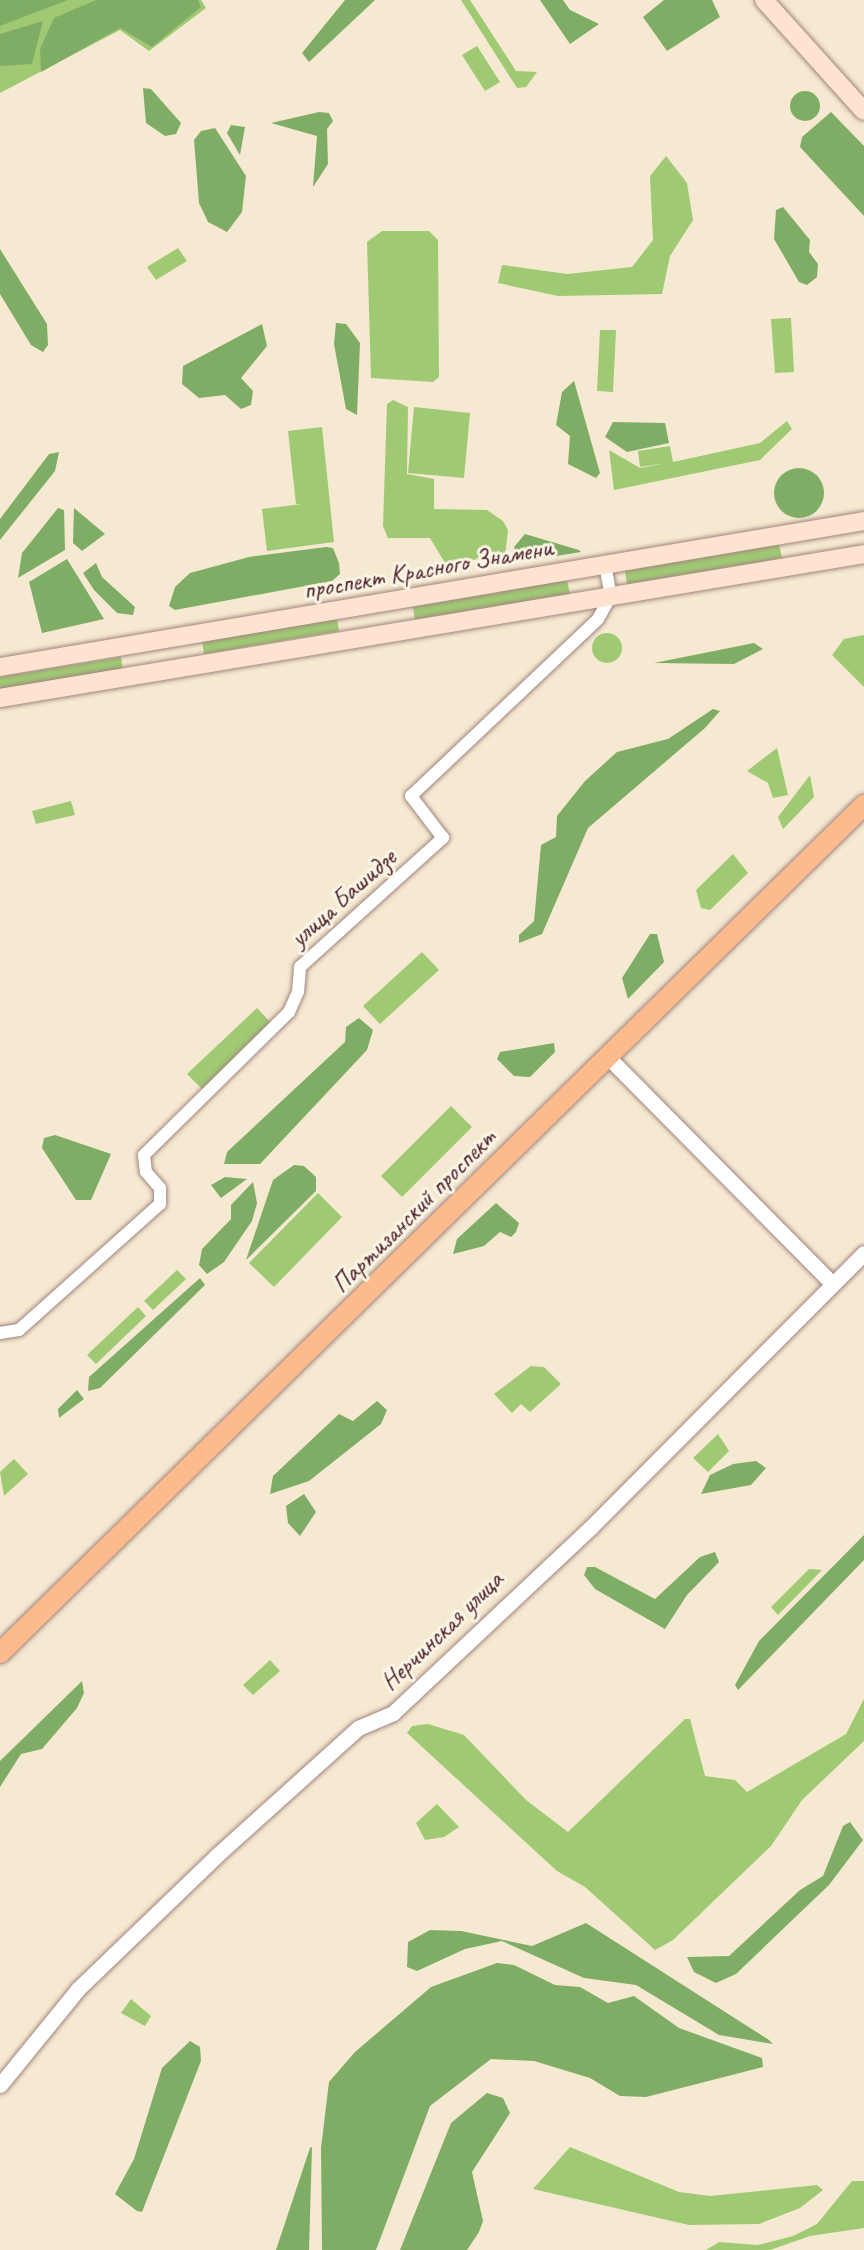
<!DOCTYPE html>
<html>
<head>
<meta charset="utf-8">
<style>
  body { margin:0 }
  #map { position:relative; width:864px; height:2250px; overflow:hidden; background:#f6e9d1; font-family:Caveat,sans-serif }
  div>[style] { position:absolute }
  .green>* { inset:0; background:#a0c974 }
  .round { border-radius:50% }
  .forest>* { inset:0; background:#80ad66 }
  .roads { filter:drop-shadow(0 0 2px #a0847e) drop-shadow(0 0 2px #a0847e) }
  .minor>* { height:12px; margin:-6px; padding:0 6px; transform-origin:6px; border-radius:6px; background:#fff }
  .tertiary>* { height:15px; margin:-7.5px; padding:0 7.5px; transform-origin:7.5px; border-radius:7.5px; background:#fff }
  .secondary>* { height:18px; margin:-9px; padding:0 9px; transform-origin:9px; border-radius:9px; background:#fee3d1 }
  .primary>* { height:20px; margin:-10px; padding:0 10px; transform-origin:10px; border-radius:10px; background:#fcba8d }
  span { translate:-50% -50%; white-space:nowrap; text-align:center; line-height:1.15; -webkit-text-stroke:6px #fcf5e5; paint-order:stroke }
  .street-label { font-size:26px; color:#4a1f2b }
</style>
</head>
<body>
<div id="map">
  <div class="green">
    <div style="clip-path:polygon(0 0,201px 0,206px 8px,149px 51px,120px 30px,0 93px)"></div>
    <div style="clip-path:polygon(461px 0,470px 0,516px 71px,537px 72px,526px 87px,517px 88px)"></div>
    <div style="clip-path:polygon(477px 46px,500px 82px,485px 91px,462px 55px)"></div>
    <div style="clip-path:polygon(666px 156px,687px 183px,693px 220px,670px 256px,662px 294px,558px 296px,498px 283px,502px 265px,567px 274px,632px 267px,653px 240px,650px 176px)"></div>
    <div style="clip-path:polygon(382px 231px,429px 231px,438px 240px,439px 377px,433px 382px,371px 378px,367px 242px)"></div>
    <div style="clip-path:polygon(178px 248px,187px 261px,156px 280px,147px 267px)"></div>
    <div style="clip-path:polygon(791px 318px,794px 372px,775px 373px,771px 319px)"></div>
    <div style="clip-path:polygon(600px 330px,616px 330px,613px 392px,597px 391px)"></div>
    <div style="clip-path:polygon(393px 400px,408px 407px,407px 474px,434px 479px,434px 509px,487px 510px,503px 521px,508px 530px,505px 556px,445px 563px,430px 538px,388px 538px,383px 526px,387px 404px)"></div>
    <div style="clip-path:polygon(414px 407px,470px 413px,464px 478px,408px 473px)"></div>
    <div style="clip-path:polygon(787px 421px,792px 429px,760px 460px,614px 490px,609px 450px,640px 468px,667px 463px,640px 467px,638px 451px,670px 446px,673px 462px,760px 443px)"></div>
    <div style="clip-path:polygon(322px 427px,334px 542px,267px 551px,262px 509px,302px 504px,296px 504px,288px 431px)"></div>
    <div style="clip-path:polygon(779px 544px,782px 558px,627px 585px,625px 571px)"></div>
    <div style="clip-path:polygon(567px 580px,570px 594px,415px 621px,413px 607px)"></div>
    <div style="clip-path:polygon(337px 618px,339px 631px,204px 654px,202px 640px)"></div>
    <div class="round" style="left:592px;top:633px;width:30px;height:30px"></div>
    <div style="clip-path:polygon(864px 635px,864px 687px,832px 655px,844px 639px)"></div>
    <div style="clip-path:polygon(121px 657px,123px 670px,0 691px,0 677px)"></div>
    <div style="clip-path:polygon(777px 748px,788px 795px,773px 798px,768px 783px,747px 771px)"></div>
    <div style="clip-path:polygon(810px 775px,814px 797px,783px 829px,778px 817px)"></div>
    <div style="clip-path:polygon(71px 801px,75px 815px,36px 824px,32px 811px)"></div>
    <div style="clip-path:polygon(733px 854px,748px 873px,710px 910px,701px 908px,696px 890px)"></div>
    <div style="clip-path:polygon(422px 952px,439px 970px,380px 1024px,363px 1006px)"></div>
    <div style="clip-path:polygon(257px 1008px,272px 1024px,202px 1089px,187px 1074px)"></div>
    <div style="clip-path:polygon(451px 1106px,472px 1127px,402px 1197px,381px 1176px)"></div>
    <div style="clip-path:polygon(318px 1193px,342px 1217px,274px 1287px,249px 1263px)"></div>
    <div style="clip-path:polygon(177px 1270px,186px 1279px,153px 1310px,144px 1301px)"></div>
    <div style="clip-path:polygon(138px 1307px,146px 1316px,96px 1364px,87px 1355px)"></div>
    <div style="clip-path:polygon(531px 1366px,544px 1367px,561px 1384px,530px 1412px,521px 1404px,512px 1413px,494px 1394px)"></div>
    <div style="clip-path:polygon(718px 1434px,729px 1451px,708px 1472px,693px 1458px)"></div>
    <div style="clip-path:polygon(14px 1459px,28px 1474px,4px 1496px,0 1472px)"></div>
    <div style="clip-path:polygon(809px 1569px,822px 1570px,778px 1615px,771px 1607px)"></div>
    <div style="clip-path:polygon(270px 1660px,280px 1671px,253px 1695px,243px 1685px)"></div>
    <div style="clip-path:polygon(864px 1699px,864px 1741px,802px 1800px,771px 1846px,673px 1940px,655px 1950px,585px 1887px,557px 1871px,407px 1733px,412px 1726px,428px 1724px,464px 1735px,526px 1800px,568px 1832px,685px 1719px,690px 1719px,705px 1776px,735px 1780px,747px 1792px,846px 1734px)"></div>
    <div style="clip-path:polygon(437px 1804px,459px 1827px,444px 1837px,425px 1840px,416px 1823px)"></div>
    <div style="clip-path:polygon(131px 1999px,151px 2016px,145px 2026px,121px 2013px)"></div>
    <div style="clip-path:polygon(570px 2147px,679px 2192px,710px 2196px,817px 2185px,823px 2190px,800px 2208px,759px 2224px,689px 2225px,533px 2189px)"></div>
    <div style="clip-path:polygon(852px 2181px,864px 2181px,864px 2228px,810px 2236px,770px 2250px,706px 2250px,719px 2242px,758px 2245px,793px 2236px,817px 2224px)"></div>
  </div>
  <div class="forest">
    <div style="clip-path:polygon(0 0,68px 0,0 26px)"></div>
    <div style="clip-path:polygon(96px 0,198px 0,201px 7px,152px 47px,120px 28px,41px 72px,40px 49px,54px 18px)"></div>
    <div style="clip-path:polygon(345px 0,375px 0,309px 62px,302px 53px)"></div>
    <div style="clip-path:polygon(540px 0,563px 0,570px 10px,599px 24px,570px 44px)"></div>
    <div style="clip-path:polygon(664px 0,712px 0,720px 17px,667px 51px,643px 17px)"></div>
    <div style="clip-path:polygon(43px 21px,32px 64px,0 66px,0 34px)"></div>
    <div style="clip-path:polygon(143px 88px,151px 89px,181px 123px,176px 134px,165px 136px,146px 123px)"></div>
    <div class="round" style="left:790px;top:91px;width:30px;height:30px"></div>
    <div style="clip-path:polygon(319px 112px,329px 113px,333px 121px,327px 129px,328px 164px,313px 187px,317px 136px,271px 123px)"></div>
    <div style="clip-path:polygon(831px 112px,864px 146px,864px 216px,800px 147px,802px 137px)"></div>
    <div style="clip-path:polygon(231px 125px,245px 127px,240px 155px,227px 133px)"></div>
    <div style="clip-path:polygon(215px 128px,246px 176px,242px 212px,227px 232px,208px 222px,199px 203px,194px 140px,201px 131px)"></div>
    <div style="clip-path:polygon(783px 207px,810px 240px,809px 252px,818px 264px,817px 277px,807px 285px,799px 282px,774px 239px,776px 210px)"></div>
    <div style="clip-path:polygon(0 249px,47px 324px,48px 345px,43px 352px,31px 345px,0 294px)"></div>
    <div style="clip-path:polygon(336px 323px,346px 324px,360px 343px,357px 415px,346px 409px,334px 344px)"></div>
    <div style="clip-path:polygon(262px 324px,267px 346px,241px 378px,253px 391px,251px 405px,241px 409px,225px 395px,199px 398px,182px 384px,183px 366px)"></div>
    <div style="clip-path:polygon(574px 381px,600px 473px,596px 478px,568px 464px,570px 436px,556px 425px,562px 392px)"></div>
    <div style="clip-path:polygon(613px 422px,665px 423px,669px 443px,627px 452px,605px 437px)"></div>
    <div style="clip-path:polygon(59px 452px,55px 471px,0 540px,0 519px,49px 454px)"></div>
    <div class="round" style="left:774px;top:468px;width:50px;height:50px"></div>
    <div style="clip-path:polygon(58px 508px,64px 510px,65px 550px,18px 578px,22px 553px)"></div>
    <div style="clip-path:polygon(74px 508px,105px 534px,82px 551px,73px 543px)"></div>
    <div style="clip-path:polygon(525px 534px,579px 550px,581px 552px,519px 562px,514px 547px)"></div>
    <div style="clip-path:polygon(326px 547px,333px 548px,339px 563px,340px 574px,332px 581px,175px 610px,169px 606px,175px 587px,190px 573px,249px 557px)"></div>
    <div style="clip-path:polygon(67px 559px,104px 619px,42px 633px,29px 582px)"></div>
    <div style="clip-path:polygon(96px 563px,102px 577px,135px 607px,133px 615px,117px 613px,94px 590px,83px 573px)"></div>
    <div style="clip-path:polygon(754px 643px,763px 649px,734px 664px,654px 663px)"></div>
    <div style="clip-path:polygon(713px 709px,720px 711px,705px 728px,588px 828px,542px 934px,519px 943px,519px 935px,534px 921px,541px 845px,556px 837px,557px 816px,585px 781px,617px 752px,668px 739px)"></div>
    <div style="clip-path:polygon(650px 934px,657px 934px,664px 962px,628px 999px,622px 978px)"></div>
    <div style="clip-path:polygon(359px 1018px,373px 1030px,367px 1050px,260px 1164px,224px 1164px,227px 1152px,345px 1042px,346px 1027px)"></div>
    <div style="clip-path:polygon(554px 1043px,555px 1052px,530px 1077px,514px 1076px,497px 1059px,500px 1052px)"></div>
    <div style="clip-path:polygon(55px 1135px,111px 1154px,91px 1200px,76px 1200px,42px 1148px,44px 1138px)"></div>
    <div style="clip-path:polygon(294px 1165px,304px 1166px,316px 1177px,316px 1191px,246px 1260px,273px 1180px)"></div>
    <div style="clip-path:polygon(225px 1177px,247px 1179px,221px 1198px,211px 1185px)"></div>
    <div style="clip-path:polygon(253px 1182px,257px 1203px,252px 1221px,224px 1262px,207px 1274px,199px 1265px,202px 1249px,231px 1219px,231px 1205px)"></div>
    <div style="clip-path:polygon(496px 1203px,519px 1223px,516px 1232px,511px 1237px,500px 1232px,484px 1246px,453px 1254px,457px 1239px)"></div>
    <div style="clip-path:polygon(200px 1278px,205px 1285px,100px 1388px,88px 1391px,89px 1377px)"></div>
    <div style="clip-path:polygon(77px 1390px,84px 1399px,59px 1418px,58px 1409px)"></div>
    <div style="clip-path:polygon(377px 1401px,387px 1410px,381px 1424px,309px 1481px,270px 1494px,273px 1476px,339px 1414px,353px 1421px)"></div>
    <div style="clip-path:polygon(756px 1461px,766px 1468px,751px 1485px,701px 1494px,710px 1475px,733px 1464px)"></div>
    <div style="clip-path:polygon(304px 1494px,316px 1512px,300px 1536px,288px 1523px,286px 1506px)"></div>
    <div style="clip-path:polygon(864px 1535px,864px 1560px,738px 1690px,735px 1685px,759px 1641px)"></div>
    <div style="clip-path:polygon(715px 1552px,719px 1562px,687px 1595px,665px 1629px,595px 1589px,584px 1575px,587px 1567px,595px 1567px,655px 1599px,700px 1557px)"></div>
    <div style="clip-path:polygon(82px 1681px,84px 1693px,77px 1708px,42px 1749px,21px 1754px,0 1787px,0 1761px)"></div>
    <div style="clip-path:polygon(850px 1822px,863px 1840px,829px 1885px,736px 1974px,716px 1983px,694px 1972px,687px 1957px,729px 1956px,800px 1890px,823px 1876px,843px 1826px)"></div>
    <div style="clip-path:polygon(586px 1923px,769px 2040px,773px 2044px,719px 2035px,636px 1985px,584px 1978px,502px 1941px,465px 1949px,417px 1971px,407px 1967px,408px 1942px,430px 1930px,461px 1931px,532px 1946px)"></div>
    <div style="clip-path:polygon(497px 1963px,514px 1965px,555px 1985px,580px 1987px,608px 2003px,634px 1996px,679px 2028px,762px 2058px,763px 2067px,646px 2097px,620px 2096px,590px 2078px,534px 2061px,491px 2059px,430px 2106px,376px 2250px,322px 2250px,321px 2148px,329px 2082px,355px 2052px,431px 1987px)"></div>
    <div style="clip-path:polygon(190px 2041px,200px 2047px,201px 2061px,142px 2212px,137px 2211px,115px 2194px,134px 2159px,162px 2068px)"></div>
    <div style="clip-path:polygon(487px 2093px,503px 2098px,510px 2113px,472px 2172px,483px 2221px,479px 2232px,467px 2250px,400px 2250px,451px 2123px)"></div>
    <div style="clip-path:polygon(312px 2147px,309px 2250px,276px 2250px,310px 2148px)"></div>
  </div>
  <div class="roads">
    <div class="minor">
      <div style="left:0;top:1333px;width:19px;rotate:-9deg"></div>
      <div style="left:19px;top:1330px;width:189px;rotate:-41.8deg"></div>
      <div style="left:160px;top:1204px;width:16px;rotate:-90deg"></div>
      <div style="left:160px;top:1188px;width:21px;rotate:-131deg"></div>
      <div style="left:146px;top:1172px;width:17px;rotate:-97deg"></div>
      <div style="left:144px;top:1155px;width:204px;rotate:-44.6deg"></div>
      <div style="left:289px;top:1012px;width:22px;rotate:-66deg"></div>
      <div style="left:298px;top:992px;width:25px;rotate:-85deg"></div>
      <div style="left:300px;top:967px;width:193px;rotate:-42.1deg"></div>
      <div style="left:443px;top:838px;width:53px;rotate:-127.3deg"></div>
      <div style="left:411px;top:796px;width:257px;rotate:-43.4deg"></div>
      <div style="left:598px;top:619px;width:26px;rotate:-61deg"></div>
      <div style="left:611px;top:596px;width:33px;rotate:-101deg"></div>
    </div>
    <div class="tertiary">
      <div style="left:606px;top:1055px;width:320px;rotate:45.3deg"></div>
      <div style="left:0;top:2085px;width:124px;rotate:-50.9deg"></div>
      <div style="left:78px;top:1989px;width:192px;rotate:-43.9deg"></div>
      <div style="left:216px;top:1856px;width:191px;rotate:-42deg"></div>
      <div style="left:358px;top:1728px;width:38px;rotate:-23deg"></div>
      <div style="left:393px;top:1713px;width:270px;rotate:-43.2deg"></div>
      <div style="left:590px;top:1528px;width:388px;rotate:-45.1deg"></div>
    </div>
    <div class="secondary">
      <div style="left:764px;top:0;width:149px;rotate:48deg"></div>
      <div style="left:0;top:667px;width:876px;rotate:-9.59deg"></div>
      <div style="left:0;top:698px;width:876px;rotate:-9.46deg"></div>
    </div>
    <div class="primary">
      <div style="left:0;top:1653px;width:1211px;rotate:-44.46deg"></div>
    </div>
  </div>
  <div class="street-label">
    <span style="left:428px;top:569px;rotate:-10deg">проспект Красного Знамени</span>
    <span style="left:343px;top:898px;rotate:-42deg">улица Башидзе</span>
    <span style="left:414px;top:1211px;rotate:-45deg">Партизанский проспект</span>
    <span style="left:442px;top:1631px;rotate:-44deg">Нерчинская улица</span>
  </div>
</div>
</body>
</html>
